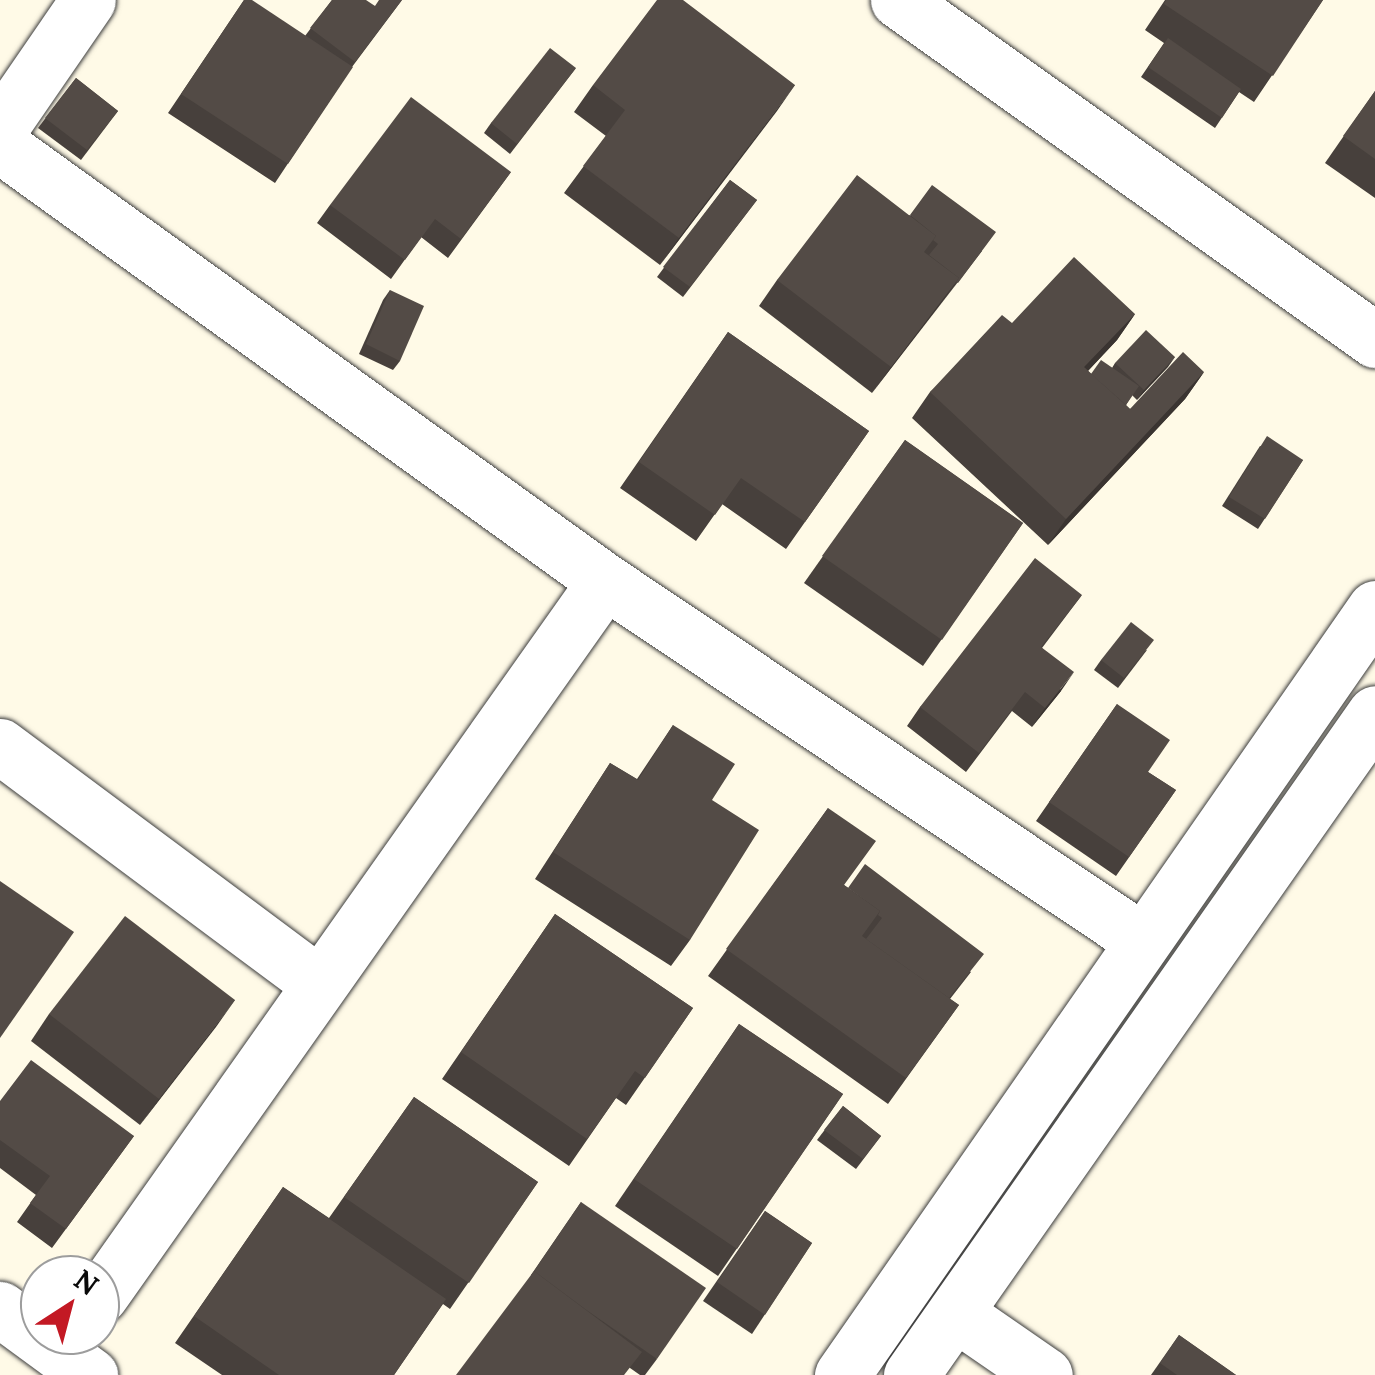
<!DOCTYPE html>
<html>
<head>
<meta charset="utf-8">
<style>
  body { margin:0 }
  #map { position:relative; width:1375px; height:1375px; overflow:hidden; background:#fffae7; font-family:Lora,serif }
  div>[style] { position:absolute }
  .roads { filter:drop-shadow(0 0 2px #3d3d3d) drop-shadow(0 0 2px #3d3d3d) }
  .minor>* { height:55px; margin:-27.5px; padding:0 27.5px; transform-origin:27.5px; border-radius:27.5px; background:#fff }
  .tertiary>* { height:55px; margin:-27.5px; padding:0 27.5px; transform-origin:27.5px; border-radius:27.5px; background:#fff }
  .wall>* { inset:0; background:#47403c }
  .shaded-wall>* { inset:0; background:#3a3431 }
  .building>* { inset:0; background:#534b46 }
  span { translate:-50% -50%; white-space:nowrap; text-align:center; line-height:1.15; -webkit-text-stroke:10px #fff; paint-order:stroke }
  .north { position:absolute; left:20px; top:1255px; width:100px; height:100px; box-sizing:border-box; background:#fff; border:2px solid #9d9d9d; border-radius:50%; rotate:36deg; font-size:28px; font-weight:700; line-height:40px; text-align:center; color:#0a0a0a }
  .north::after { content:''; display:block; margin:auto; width:35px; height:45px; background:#c31924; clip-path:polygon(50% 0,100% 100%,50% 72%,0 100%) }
</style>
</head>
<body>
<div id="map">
  <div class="roads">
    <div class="minor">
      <div style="left:898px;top:0;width:586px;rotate:35.48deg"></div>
      <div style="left:0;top:128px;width:155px;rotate:-55.5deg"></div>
      <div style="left:0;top:145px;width:746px;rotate:35.78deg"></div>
      <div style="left:605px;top:581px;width:647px;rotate:33.79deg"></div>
      <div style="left:0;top:746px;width:395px;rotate:36.7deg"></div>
      <div style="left:100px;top:1296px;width:875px;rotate:-54.77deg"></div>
      <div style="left:0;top:1309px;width:112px;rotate:36.3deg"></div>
      <div style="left:955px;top:1313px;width:109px;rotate:34.6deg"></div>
    </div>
    <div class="tertiary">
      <div style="left:842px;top:1375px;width:934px;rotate:-55.2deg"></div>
      <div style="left:911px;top:1375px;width:808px;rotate:-54.97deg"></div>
    </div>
  </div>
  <div class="wall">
    <div style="clip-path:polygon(244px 0,305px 36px,332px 0,375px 6px,402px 0,352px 67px,275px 183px,168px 113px)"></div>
    <div style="clip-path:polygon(1165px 0,1323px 0,1254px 102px,1239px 92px,1215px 128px,1141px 77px,1164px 43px,1145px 30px)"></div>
    <div style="clip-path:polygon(576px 68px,510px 154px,484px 133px,491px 123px)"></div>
    <div style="clip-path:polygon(76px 78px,118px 111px,81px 160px,38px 128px)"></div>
    <div style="clip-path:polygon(593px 85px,795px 85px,660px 265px,564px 193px,606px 136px,574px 112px)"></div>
    <div style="clip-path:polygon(1375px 91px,1375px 198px,1325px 163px)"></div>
    <div style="clip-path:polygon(511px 172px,448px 258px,421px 237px,391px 279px,317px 223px,330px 205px)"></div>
    <div style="clip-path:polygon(730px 180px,757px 200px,683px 297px,657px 277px)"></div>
    <div style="clip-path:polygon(910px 215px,982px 251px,872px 393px,759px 306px,777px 280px)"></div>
    <div style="clip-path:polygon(390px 290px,400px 361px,393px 370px,359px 354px,383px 300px)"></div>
    <div style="clip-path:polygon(1135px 314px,1117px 340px,1088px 371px,1091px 374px,1112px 368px,1115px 363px,1175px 357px,1137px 400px,1132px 395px,1126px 405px,1130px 409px,1204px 372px,1185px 399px,1048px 545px,912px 418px,930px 392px,1012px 323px)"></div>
    <div style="clip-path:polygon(728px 332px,869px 431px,786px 549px,722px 504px,696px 541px,620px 488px)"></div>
    <div style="clip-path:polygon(905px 440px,1023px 523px,923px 666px,804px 583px)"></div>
    <div style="clip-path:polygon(1260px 446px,1303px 460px,1258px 529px,1222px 506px)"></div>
    <div style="clip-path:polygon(1082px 595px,1042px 648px,1061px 691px,1032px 727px,1012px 711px,966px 772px,907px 726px,920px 707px)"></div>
    <div style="clip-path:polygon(1147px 650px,1118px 688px,1094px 670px,1101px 660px)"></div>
    <div style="clip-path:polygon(1117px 704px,1148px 772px,1176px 790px,1116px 876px,1036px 821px)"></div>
    <div style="clip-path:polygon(673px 725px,712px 800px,690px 940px,671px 966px,535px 879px,610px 763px,637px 779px)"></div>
    <div style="clip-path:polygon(828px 808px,844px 885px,971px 972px,950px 999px,959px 1005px,888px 1104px,708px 976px)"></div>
    <div style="clip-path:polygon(555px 914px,693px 1008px,626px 1105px,616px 1098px,569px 1166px,442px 1079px)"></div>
    <div style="clip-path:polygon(235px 1000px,140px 1125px,31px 1041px,49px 1014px)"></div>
    <div style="clip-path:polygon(739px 1024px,843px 1094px,718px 1276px,615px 1206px)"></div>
    <div style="clip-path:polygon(414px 1097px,538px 1182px,450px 1309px,443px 1304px,394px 1375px,222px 1375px,175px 1343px,283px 1187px,329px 1218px)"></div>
    <div style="clip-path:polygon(0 1101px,134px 1136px,52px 1248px,17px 1222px,36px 1195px,0 1168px)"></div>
    <div style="clip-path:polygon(843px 1106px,881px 1136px,856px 1169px,817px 1140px)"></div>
    <div style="clip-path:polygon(581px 1202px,657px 1359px,645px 1375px,640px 1375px,630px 1368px,531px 1275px)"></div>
    <div style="clip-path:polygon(765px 1211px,812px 1243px,752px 1334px,703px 1301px)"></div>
    <div style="clip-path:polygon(1179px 1335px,1236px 1375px,1151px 1375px)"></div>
  </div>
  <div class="shaded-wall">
    <div style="clip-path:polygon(795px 85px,777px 111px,660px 265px,679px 238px)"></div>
    <div style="clip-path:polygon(959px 278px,940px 304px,872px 393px,891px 367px)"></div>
    <div style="clip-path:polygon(1135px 314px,1117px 340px,1066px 394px,1084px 367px)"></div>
    <div style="clip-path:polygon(1175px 357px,1168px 367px,1137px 400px,1144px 390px)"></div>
    <div style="clip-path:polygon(1204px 372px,1185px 399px,1048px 545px,1066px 519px)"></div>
    <div style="clip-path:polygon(1074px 672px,1061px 691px,1032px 727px,1045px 708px)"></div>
    <div style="clip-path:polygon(235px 1000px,216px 1027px,140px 1125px,159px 1099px)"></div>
  </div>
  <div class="building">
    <div style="clip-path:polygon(244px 0,252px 0,353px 67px,288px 164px,181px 94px)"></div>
    <div style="clip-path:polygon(332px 0,366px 0,375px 6px,379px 0,402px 0,355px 62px,310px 28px)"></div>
    <div style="clip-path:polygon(657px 0,683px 0,795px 85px,679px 238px,583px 166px,625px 110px,593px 85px)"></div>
    <div style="clip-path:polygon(1166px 0,1323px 0,1273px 76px,1164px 4px)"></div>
    <div style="clip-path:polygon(1168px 38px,1241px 89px,1222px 118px,1148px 67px)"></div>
    <div style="clip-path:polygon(550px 48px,576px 68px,517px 144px,491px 123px)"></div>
    <div style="clip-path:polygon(76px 78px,118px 111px,87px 150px,45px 118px)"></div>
    <div style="clip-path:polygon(1375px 91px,1375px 159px,1343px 136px)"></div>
    <div style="clip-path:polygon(411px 97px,511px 172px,461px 239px,435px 219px,405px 260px,330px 205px)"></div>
    <div style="clip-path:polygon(857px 175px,936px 236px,924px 252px,959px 278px,891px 367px,777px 280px)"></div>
    <div style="clip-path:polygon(730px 180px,757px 200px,690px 287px,663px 267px)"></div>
    <div style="clip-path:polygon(932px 185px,996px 232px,958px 283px,956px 282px,959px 278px,929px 255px,938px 244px,933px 240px,936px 236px,910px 215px)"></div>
    <div style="clip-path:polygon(1074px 257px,1135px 314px,1084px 367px,1130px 409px,1183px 352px,1204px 372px,1066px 519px,930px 392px,1002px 315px,1012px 323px)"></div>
    <div style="clip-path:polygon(390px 290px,424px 306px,400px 361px,366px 344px)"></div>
    <div style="clip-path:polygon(1146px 330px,1175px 357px,1144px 390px,1115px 363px)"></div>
    <div style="clip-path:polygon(728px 332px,869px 431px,805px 522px,741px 478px,715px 515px,639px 462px)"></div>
    <div style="clip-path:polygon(1101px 360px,1139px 386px,1126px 405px,1091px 374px)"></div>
    <div style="clip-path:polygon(1267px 436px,1303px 460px,1265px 519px,1229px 497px)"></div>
    <div style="clip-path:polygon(905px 440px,1023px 523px,942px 640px,822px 556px)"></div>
    <div style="clip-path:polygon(1035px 558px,1082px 595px,1041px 647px,1074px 672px,1045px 708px,1025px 692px,979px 753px,920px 707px)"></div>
    <div style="clip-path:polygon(1131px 622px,1154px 640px,1124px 678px,1101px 660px)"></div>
    <div style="clip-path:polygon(1117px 704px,1170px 740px,1148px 772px,1176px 790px,1129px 857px,1049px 802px)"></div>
    <div style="clip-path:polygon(673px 725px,735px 764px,712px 800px,759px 830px,690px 940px,553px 852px,610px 763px,638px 780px)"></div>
    <div style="clip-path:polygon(828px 808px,876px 841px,844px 885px,880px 911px,862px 936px,959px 1005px,906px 1078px,726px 949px)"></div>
    <div style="clip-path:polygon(865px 864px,984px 954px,949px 998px,866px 939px,882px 918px,878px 915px,880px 911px,848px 888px)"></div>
    <div style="clip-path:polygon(0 881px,74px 932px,0 1038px)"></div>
    <div style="clip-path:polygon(555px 914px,693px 1008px,645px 1078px,635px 1071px,587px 1139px,461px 1052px)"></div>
    <div style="clip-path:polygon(125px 916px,235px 1000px,159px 1099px,49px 1014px)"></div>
    <div style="clip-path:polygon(739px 1024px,843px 1094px,737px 1249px,634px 1179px)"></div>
    <div style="clip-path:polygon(31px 1060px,134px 1136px,66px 1229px,30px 1203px,50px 1176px,0 1140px,0 1101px)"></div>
    <div style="clip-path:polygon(414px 1097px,538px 1182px,469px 1283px,344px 1197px)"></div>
    <div style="clip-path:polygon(843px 1106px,881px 1136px,863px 1159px,824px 1130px)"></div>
    <div style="clip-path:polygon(283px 1187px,446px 1299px,394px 1375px,279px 1375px,194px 1316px)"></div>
    <div style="clip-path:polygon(581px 1202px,706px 1288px,657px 1359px,585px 1309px,534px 1271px)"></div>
    <div style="clip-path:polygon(765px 1211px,812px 1243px,765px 1315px,717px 1282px)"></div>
    <div style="clip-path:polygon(534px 1271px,642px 1352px,624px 1375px,456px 1375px)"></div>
    <div style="clip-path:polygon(1179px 1335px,1236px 1375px,1177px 1375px,1160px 1363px)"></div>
  </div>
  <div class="north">N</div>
</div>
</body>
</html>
